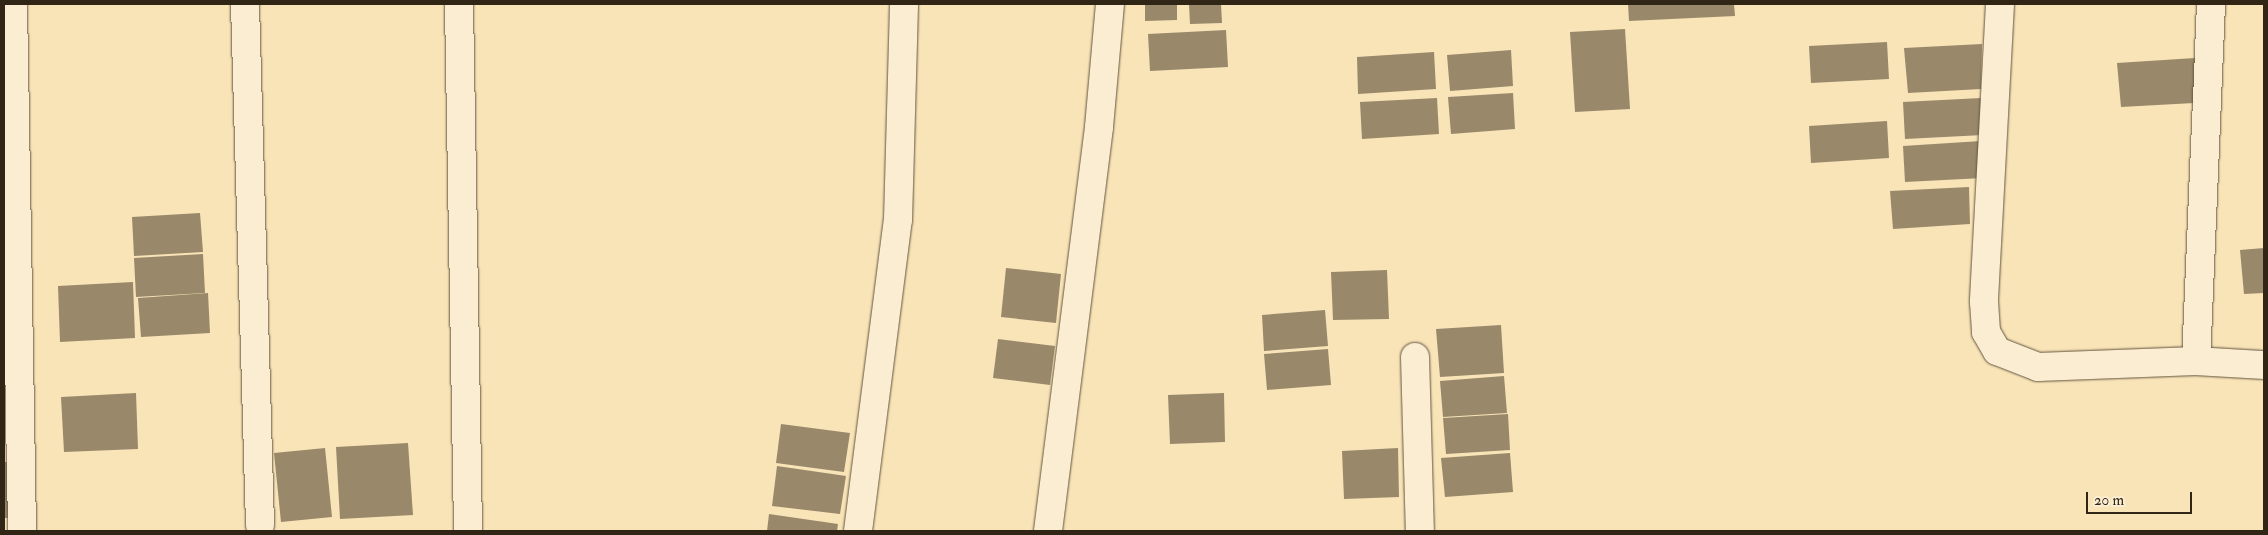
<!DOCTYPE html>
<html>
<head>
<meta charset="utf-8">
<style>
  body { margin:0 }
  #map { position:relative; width:2268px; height:535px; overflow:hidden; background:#f9e4b8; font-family:"IM FELL Double Pica",serif }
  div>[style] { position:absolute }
  .building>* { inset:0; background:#99886a }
  .roads { filter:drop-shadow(0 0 1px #63553e) drop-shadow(0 0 1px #63553e) }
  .street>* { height:28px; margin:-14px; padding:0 14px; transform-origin:14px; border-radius:14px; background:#fbedd1 }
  span { translate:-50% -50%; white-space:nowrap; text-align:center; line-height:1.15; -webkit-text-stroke:5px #fbedd1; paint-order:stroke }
  .frame { position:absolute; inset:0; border:5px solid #312516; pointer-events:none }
  .scale { position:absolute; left:2086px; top:492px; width:106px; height:22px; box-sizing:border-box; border:2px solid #312516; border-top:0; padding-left:6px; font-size:15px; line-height:18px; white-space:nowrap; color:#312516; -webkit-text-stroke:4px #fbedd1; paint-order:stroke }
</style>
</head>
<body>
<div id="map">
  <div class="building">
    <div style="clip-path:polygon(1145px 4px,1177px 4px,1177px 20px,1145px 21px)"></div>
    <div style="clip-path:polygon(1189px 4px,1221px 4px,1222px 23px,1190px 24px)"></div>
    <div style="clip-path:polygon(1628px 4px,1734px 4px,1735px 16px,1629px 21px)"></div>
    <div style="clip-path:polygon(1625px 29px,1630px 109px,1575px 112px,1570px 32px)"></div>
    <div style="clip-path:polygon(1226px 30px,1228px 67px,1150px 71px,1148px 34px)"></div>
    <div style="clip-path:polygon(1887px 42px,1889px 79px,1811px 83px,1809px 46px)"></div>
    <div style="clip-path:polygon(1982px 44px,1981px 89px,1908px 93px,1904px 48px)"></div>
    <div style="clip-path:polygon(1511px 50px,1513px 86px,1450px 91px,1447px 55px)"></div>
    <div style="clip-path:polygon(1434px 52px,1436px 89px,1358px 94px,1357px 57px)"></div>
    <div style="clip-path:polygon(2195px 58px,2194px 103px,2121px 107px,2117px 63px)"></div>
    <div style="clip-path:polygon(1513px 93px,1515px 129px,1451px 134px,1448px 97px)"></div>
    <div style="clip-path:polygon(1437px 98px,1439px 134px,1362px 139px,1360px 102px)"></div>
    <div style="clip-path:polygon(1981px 98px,1983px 135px,1905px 139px,1903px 102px)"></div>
    <div style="clip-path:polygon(1887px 121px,1889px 158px,1811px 163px,1809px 126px)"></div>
    <div style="clip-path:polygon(1981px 141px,1983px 178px,1905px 182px,1903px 146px)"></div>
    <div style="clip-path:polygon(1969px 187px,1970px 224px,1893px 229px,1890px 191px)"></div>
    <div style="clip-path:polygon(200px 213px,203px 252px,134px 256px,132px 217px)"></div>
    <div style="clip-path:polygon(2264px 248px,2264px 293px,2244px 294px,2240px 250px)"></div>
    <div style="clip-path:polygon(203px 254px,205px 293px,136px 297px,134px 258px)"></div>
    <div style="clip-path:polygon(1006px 268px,1061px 274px,1056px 323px,1001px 317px)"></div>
    <div style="clip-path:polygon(1387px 270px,1389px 319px,1333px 320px,1331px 272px)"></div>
    <div style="clip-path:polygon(133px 282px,135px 338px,60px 342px,58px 286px)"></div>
    <div style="clip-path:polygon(208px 293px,210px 333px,141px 337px,138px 298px)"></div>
    <div style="clip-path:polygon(1325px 310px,1328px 346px,1264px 351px,1262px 315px)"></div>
    <div style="clip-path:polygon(1501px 325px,1504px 373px,1440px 377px,1436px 329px)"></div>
    <div style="clip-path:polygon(998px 339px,1055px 346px,1050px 385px,993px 378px)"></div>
    <div style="clip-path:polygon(1328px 349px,1331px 385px,1267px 390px,1264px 354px)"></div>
    <div style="clip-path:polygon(1504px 376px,1507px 413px,1443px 417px,1440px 381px)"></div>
    <div style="clip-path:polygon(136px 393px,138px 449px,64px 452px,61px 397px)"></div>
    <div style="clip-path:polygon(1224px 393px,1225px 442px,1170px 444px,1168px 395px)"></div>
    <div style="clip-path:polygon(1508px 414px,1510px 450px,1446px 454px,1443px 418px)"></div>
    <div style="clip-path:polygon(781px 424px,850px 433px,844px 472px,776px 463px)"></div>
    <div style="clip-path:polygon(408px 443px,413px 515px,340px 519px,336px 447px)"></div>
    <div style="clip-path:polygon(325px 448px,332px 517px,281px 522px,274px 453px)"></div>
    <div style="clip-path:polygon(1398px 448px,1399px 497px,1344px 499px,1342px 451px)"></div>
    <div style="clip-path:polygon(1510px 453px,1513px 492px,1445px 497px,1441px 458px)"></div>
    <div style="clip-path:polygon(4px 462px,12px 462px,14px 518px,4px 518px)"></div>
    <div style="clip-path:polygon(777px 466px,846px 476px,840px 514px,772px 506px)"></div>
    <div style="clip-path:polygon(769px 514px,838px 524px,837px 531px,767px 531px)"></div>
  </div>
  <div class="roads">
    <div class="street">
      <div style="left:13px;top:4px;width:527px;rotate:89.02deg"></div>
      <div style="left:245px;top:4px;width:521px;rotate:88.35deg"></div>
      <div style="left:459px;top:4px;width:527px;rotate:89.02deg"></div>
      <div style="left:2000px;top:4px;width:298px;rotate:93.1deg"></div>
      <div style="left:1984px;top:302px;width:30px;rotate:86deg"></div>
      <div style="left:1986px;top:332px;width:22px;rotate:60deg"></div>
      <div style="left:1997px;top:351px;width:44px;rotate:21.3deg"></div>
      <div style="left:2038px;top:367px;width:158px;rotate:-2.2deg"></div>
      <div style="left:2211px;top:4px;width:357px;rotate:92.4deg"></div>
      <div style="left:2196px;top:361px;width:68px;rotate:3.4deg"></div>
      <div style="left:1415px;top:357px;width:174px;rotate:88.4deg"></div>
      <div style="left:858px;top:531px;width:314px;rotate:-82.7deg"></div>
      <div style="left:898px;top:220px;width:216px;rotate:-88.4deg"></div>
      <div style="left:1048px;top:531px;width:407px;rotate:-82.8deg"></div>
      <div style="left:1099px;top:127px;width:123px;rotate:-84.9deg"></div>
    </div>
  </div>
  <div class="frame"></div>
  <div class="scale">20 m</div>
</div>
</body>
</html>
